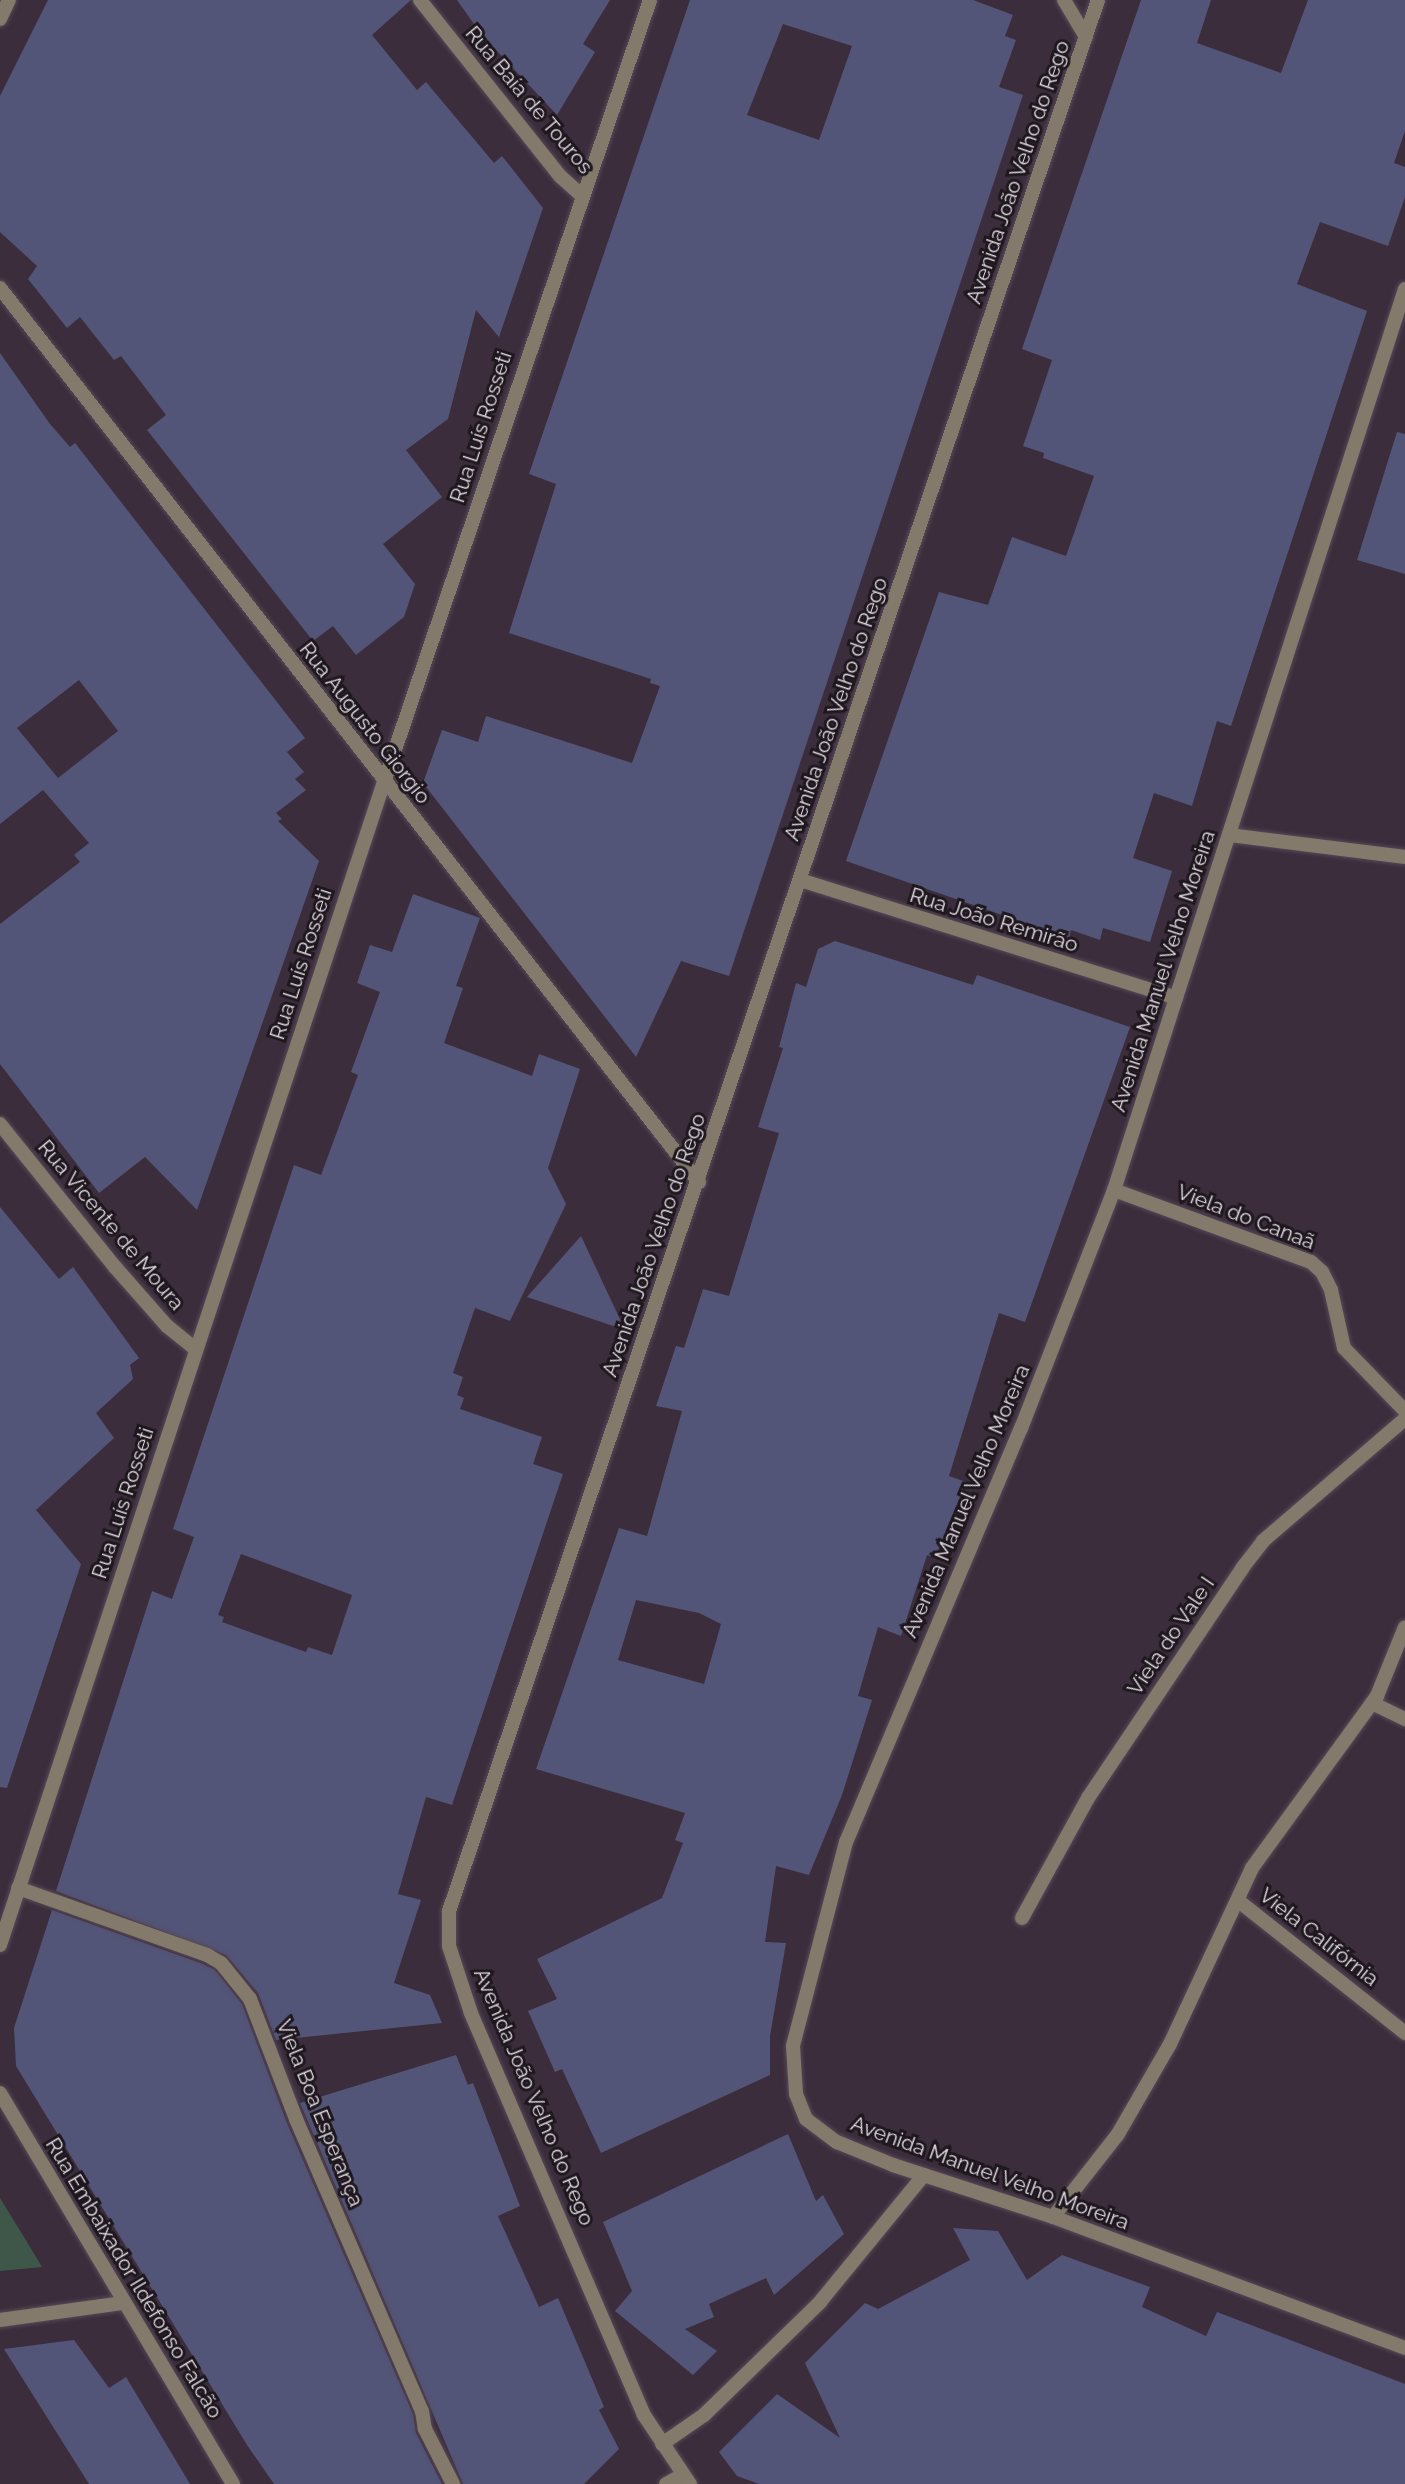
<!DOCTYPE html>
<html>
<head>
<meta charset="utf-8">
<style>
  body { margin:0 }
  #map { position:relative; width:1405px; height:2484px; overflow:hidden; background:#3b2d3c; font-family:Raleway,sans-serif }
  div>[style] { position:absolute }
  .green>* { inset:0; background:#3e5748 }
  .building>* { inset:0; background:#535578 }
  .roads { filter:drop-shadow(0 0 2px #564957) drop-shadow(0 0 2px #564957) }
  .lane>* { height:14px; margin:-7px; padding:0 7px; transform-origin:7px; border-radius:7px; background:#847a6b }
  .street>* { height:14px; margin:-7px; padding:0 7px; transform-origin:7px; border-radius:7px; background:#847a6b }
  span { translate:-50% -50%; white-space:nowrap; text-align:center; line-height:1.15; -webkit-text-stroke:6px #1e181e; paint-order:stroke }
  .street-label { font-size:21px; color:#e1d9e2 }
</style>
</head>
<body>
<div id="map">
  <div class="green">
    <div style="clip-path:polygon(0 2198px,27px 2242px,42px 2267px,0 2271px)"></div>
  </div>
  <div class="building">
    <div style="clip-path:polygon(48px 0,411px 0,372px 35px,417px 90px,426px 82px,494px 163px,502px 156px,543px 208px,499px 337px,476px 310px,448px 419px,406px 450px,442px 497px,383px 544px,415px 584px,404px 617px,356px 655px,333px 626px,313px 641px,147px 430px,166px 415px,121px 356px,114px 360px,80px 317px,67px 328px,28px 279px,37px 266px,0 232px,0 96px)"></div>
    <div style="clip-path:polygon(457px 0,610px 0,583px 44px,595px 52px,557px 115px,481px 34px)"></div>
    <div style="clip-path:polygon(evenodd,690px 0,973px 0,1013px 15px,1005px 36px,1016px 40px,999px 87px,1023px 95px,729px 976px,681px 961px,636px 1057px,423px 783px,442px 730px,478px 742px,486px 716px,632px 763px,660px 686px,650px 683px,651px 679px,509px 633px,556px 484px,529px 474px,690px 0,783px 24px,852px 46px,819px 140px,747px 115px,783px 24px)"></div>
    <div style="clip-path:polygon(1141px 0,1211px 0,1197px 43px,1281px 73px,1308px 0,1405px 0,1405px 131px,1394px 163px,1405px 167px,1405px 197px,1388px 246px,1320px 222px,1297px 284px,1367px 311px,1231px 726px,1217px 721px,1192px 806px,1154px 793px,1133px 858px,1172px 871px,1150px 942px,1103px 928px,1100px 940px,1071px 930px,1069px 938px,846px 861px,939px 592px,988px 605px,1012px 537px,1066px 556px,1094px 476px,1043px 458px,1044px 453px,1023px 446px,1052px 360px,1022px 349px)"></div>
    <div style="clip-path:polygon(evenodd,0 353px,50px 424px,70px 447px,75px 443px,305px 738px,287px 752px,304px 772px,295px 779px,306px 790px,276px 813px,282px 819px,278px 821px,319px 861px,197px 1210px,145px 1157px,99px 1193px,0 1064px,0 924px,80px 862px,74px 855px,89px 843px,43px 790px,0 824px,0 353px,79px 680px,118px 731px,58px 778px,17px 728px,79px 680px)"></div>
    <div style="clip-path:polygon(1397px 432px,1405px 434px,1405px 574px,1357px 560px)"></div>
    <div style="clip-path:polygon(evenodd,413px 894px,480px 918px,456px 986px,463px 988px,444px 1043px,532px 1076px,539px 1054px,580px 1069px,548px 1168px,566px 1204px,510px 1321px,475px 1308px,453px 1373px,463px 1377px,457px 1395px,464px 1398px,460px 1409px,542px 1437px,533px 1464px,563px 1474px,452px 1805px,426px 1797px,398px 1894px,421px 1900px,394px 1983px,430px 1995px,442px 2023px,276px 2040px,258px 1993px,226px 1955px,56px 1891px,152px 1591px,172px 1599px,194px 1537px,173px 1529px,294px 1165px,321px 1175px,358px 1075px,351px 1072px,380px 992px,357px 983px,370px 945px,392px 952px,413px 894px,241px 1554px,352px 1595px,332px 1655px,308px 1647px,306px 1652px,222px 1622px,224px 1617px,218px 1615px,241px 1554px)"></div>
    <div style="clip-path:polygon(evenodd,835px 941px,973px 985px,977px 975px,1130px 1027px,1025px 1322px,999px 1313px,949px 1476px,966px 1482px,935px 1558px,927px 1555px,901px 1636px,878px 1627px,858px 1696px,872px 1700px,842px 1795px,809px 1875px,776px 1866px,765px 1942px,786px 1943px,770px 2036px,770px 2075px,601px 2153px,562px 2069px,555px 2072px,528px 2011px,557px 1999px,537px 1959px,662px 1898px,683px 1843px,675px 1840px,685px 1813px,536px 1769px,619px 1528px,647px 1536px,682px 1411px,656px 1406px,676px 1346px,684px 1348px,703px 1289px,729px 1296px,779px 1133px,758px 1127px,783px 1048px,779px 1047px,796px 983px,806px 987px,818px 949px,835px 941px,636px 1600px,699px 1613px,721px 1624px,704px 1684px,618px 1660px,636px 1600px)"></div>
    <div style="clip-path:polygon(0 1207px,59px 1279px,73px 1267px,139px 1358px,130px 1365px,133px 1379px,96px 1413px,114px 1438px,36px 1510px,81px 1564px,7px 1788px,0 1787px)"></div>
    <div style="clip-path:polygon(581px 1236px,625px 1330px,527px 1297px)"></div>
    <div style="clip-path:polygon(52px 1910px,203px 1964px,215px 1970px,242px 2004px,287px 2123px,413px 2414px,416px 2433px,442px 2484px,274px 2484px,247px 2445px,16px 2066px,14px 2028px)"></div>
    <div style="clip-path:polygon(456px 2055px,468px 2085px,473px 2083px,520px 2206px,498px 2216px,539px 2307px,558px 2298px,604px 2407px,599px 2410px,619px 2449px,584px 2484px,463px 2484px,300px 2103px)"></div>
    <div style="clip-path:polygon(788px 2134px,816px 2201px,823px 2195px,844px 2234px,774px 2295px,766px 2278px,709px 2304px,714px 2317px,685px 2329px,717px 2351px,693px 2375px,615px 2311px,632px 2291px,603px 2222px)"></div>
    <div style="clip-path:polygon(953px 2228px,998px 2231px,1027px 2280px,1062px 2255px,1150px 2287px,1142px 2307px,1206px 2336px,1217px 2312px,1405px 2384px,1405px 2484px,759px 2484px,737px 2476px,719px 2452px,777px 2394px,840px 2438px,805px 2363px,865px 2303px,878px 2309px,970px 2260px)"></div>
    <div style="clip-path:polygon(74px 2340px,109px 2388px,126px 2377px,190px 2484px,89px 2484px,4px 2349px)"></div>
  </div>
  <div class="roads">
    <div class="lane">
      <div style="left:1229px;top:835px;width:177px;rotate:7.1deg"></div>
      <div style="left:1114px;top:1190px;width:210px;rotate:20.1deg"></div>
      <div style="left:1311px;top:1262px;width:15px;rotate:42deg"></div>
      <div style="left:1322px;top:1272px;width:20px;rotate:63deg"></div>
      <div style="left:1331px;top:1290px;width:59px;rotate:77.4deg"></div>
      <div style="left:1344px;top:1348px;width:88px;rotate:45.9deg"></div>
      <div style="left:1372px;top:1703px;width:37px;rotate:26deg"></div>
      <div style="left:18px;top:1888px;width:201px;rotate:19.5deg"></div>
      <div style="left:207px;top:1955px;width:16px;rotate:30deg"></div>
      <div style="left:221px;top:1963px;width:46px;rotate:51.1deg"></div>
      <div style="left:250px;top:1999px;width:129px;rotate:69deg"></div>
      <div style="left:296px;top:2119px;width:318px;rotate:66.7deg"></div>
      <div style="left:422px;top:2411px;width:18px;rotate:81deg"></div>
      <div style="left:425px;top:2429px;width:62px;rotate:63deg"></div>
      <div style="left:1240px;top:1902px;width:211px;rotate:38.4deg"></div>
      <div style="left:1022px;top:1918px;width:137px;rotate:-61.2deg"></div>
      <div style="left:1088px;top:1798px;width:278px;rotate:-56.1deg"></div>
      <div style="left:1243px;top:1567px;width:33px;rotate:-52deg"></div>
      <div style="left:1263px;top:1541px;width:187px;rotate:-40.7deg"></div>
      <div style="left:666px;top:2484px;width:18px;rotate:-29deg"></div>
    </div>
    <div class="street">
      <div style="left:420px;top:0;width:225px;rotate:51.5deg"></div>
      <div style="left:560px;top:176px;width:27px;rotate:42deg"></div>
      <div style="left:1064px;top:0;width:43px;rotate:59.3deg"></div>
      <div style="left:0;top:19px;width:21px;rotate:-65deg"></div>
      <div style="left:0;top:288px;width:1135px;rotate:51.98deg"></div>
      <div style="left:1405px;top:289px;width:947px;rotate:107.9deg"></div>
      <div style="left:1114px;top:1190px;width:256px;rotate:111.3deg"></div>
      <div style="left:1021px;top:1428px;width:449px;rotate:112.9deg"></div>
      <div style="left:846px;top:1842px;width:211px;rotate:104.6deg"></div>
      <div style="left:793px;top:2046px;width:48px;rotate:86.4deg"></div>
      <div style="left:796px;top:2094px;width:27px;rotate:68deg"></div>
      <div style="left:806px;top:2119px;width:39px;rotate:37deg"></div>
      <div style="left:837px;top:2142px;width:61px;rotate:22.3deg"></div>
      <div style="left:893px;top:2165px;width:168px;rotate:18deg"></div>
      <div style="left:1053px;top:2217px;width:376px;rotate:20.4deg"></div>
      <div style="left:800px;top:880px;width:394px;rotate:17.4deg"></div>
      <div style="left:0;top:1124px;width:184px;rotate:51.2deg"></div>
      <div style="left:115px;top:1267px;width:79px;rotate:48.6deg"></div>
      <div style="left:167px;top:1326px;width:36px;rotate:39deg"></div>
      <div style="left:0;top:1945px;width:1225px;rotate:-71.73deg"></div>
      <div style="left:384px;top:782px;width:826px;rotate:-71.21deg"></div>
      <div style="left:0;top:2093px;width:455px;rotate:59.2deg"></div>
      <div style="left:1053px;top:2217px;width:105px;rotate:-51.9deg"></div>
      <div style="left:1118px;top:2134px;width:104px;rotate:-60deg"></div>
      <div style="left:1170px;top:2044px;width:194px;rotate:-65deg"></div>
      <div style="left:1252px;top:1868px;width:213px;rotate:-54deg"></div>
      <div style="left:1377px;top:1696px;width:74px;rotate:-67.9deg"></div>
      <div style="left:0;top:2320px;width:123px;rotate:-7.9deg"></div>
      <div style="left:662px;top:2444px;width:51px;rotate:-34.6deg"></div>
      <div style="left:704px;top:2415px;width:162px;rotate:-44.2deg"></div>
      <div style="left:820px;top:2302px;width:164px;rotate:-50.7deg"></div>
      <div style="left:690px;top:2484px;width:83px;rotate:-123.7deg"></div>
      <div style="left:644px;top:2415px;width:438px;rotate:-113.3deg"></div>
      <div style="left:471px;top:2013px;width:71px;rotate:-108.2deg"></div>
      <div style="left:449px;top:1946px;width:35px;rotate:-90deg"></div>
      <div style="left:449px;top:1911px;width:2018px;rotate:-71.24deg"></div>
    </div>
  </div>
  <div class="street-label">
    <span style="left:529px;top:100px;rotate:50deg">Rua Baía de Touros</span>
    <span style="left:1018px;top:172px;rotate:-71deg">Avenida João Velho do Rego</span>
    <span style="left:481px;top:427px;rotate:-72deg">Rua Luís Rosseti</span>
    <span style="left:836px;top:709px;rotate:-71deg">Avenida João Velho do Rego</span>
    <span style="left:365px;top:723px;rotate:52deg">Rua Augusto Giorgio</span>
    <span style="left:994px;top:920px;rotate:17deg">Rua João Remirão</span>
    <span style="left:301px;top:964px;rotate:-72deg">Rua Luís Rosseti</span>
    <span style="left:1163px;top:971px;rotate:-72deg">Avenida Manuel Velho Moreira</span>
    <span style="left:1246px;top:1217px;rotate:21deg">Viela do Canaã</span>
    <span style="left:111px;top:1225px;rotate:50deg">Rua Vicente de Moura</span>
    <span style="left:654px;top:1245px;rotate:-71deg">Avenida João Velho do Rego</span>
    <span style="left:966px;top:1501px;rotate:-67deg">Avenida Manuel Velho Moreira</span>
    <span style="left:123px;top:1503px;rotate:-72deg">Rua Luís Rosseti</span>
    <span style="left:1171px;top:1636px;rotate:-56deg">Viela do Vale I</span>
    <span style="left:1319px;top:1937px;rotate:38deg">Viela Califórnia</span>
    <span style="left:534px;top:2097px;rotate:67deg">Avenida João Velho do Rego</span>
    <span style="left:320px;top:2113px;rotate:68deg">Viela Boa Esperança</span>
    <span style="left:990px;top:2173px;rotate:20deg">Avenida Manuel Velho Moreira</span>
    <span style="left:134px;top:2278px;rotate:59deg">Rua Embaixador Ildefonso Falcão</span>
  </div>
</div>
</body>
</html>
